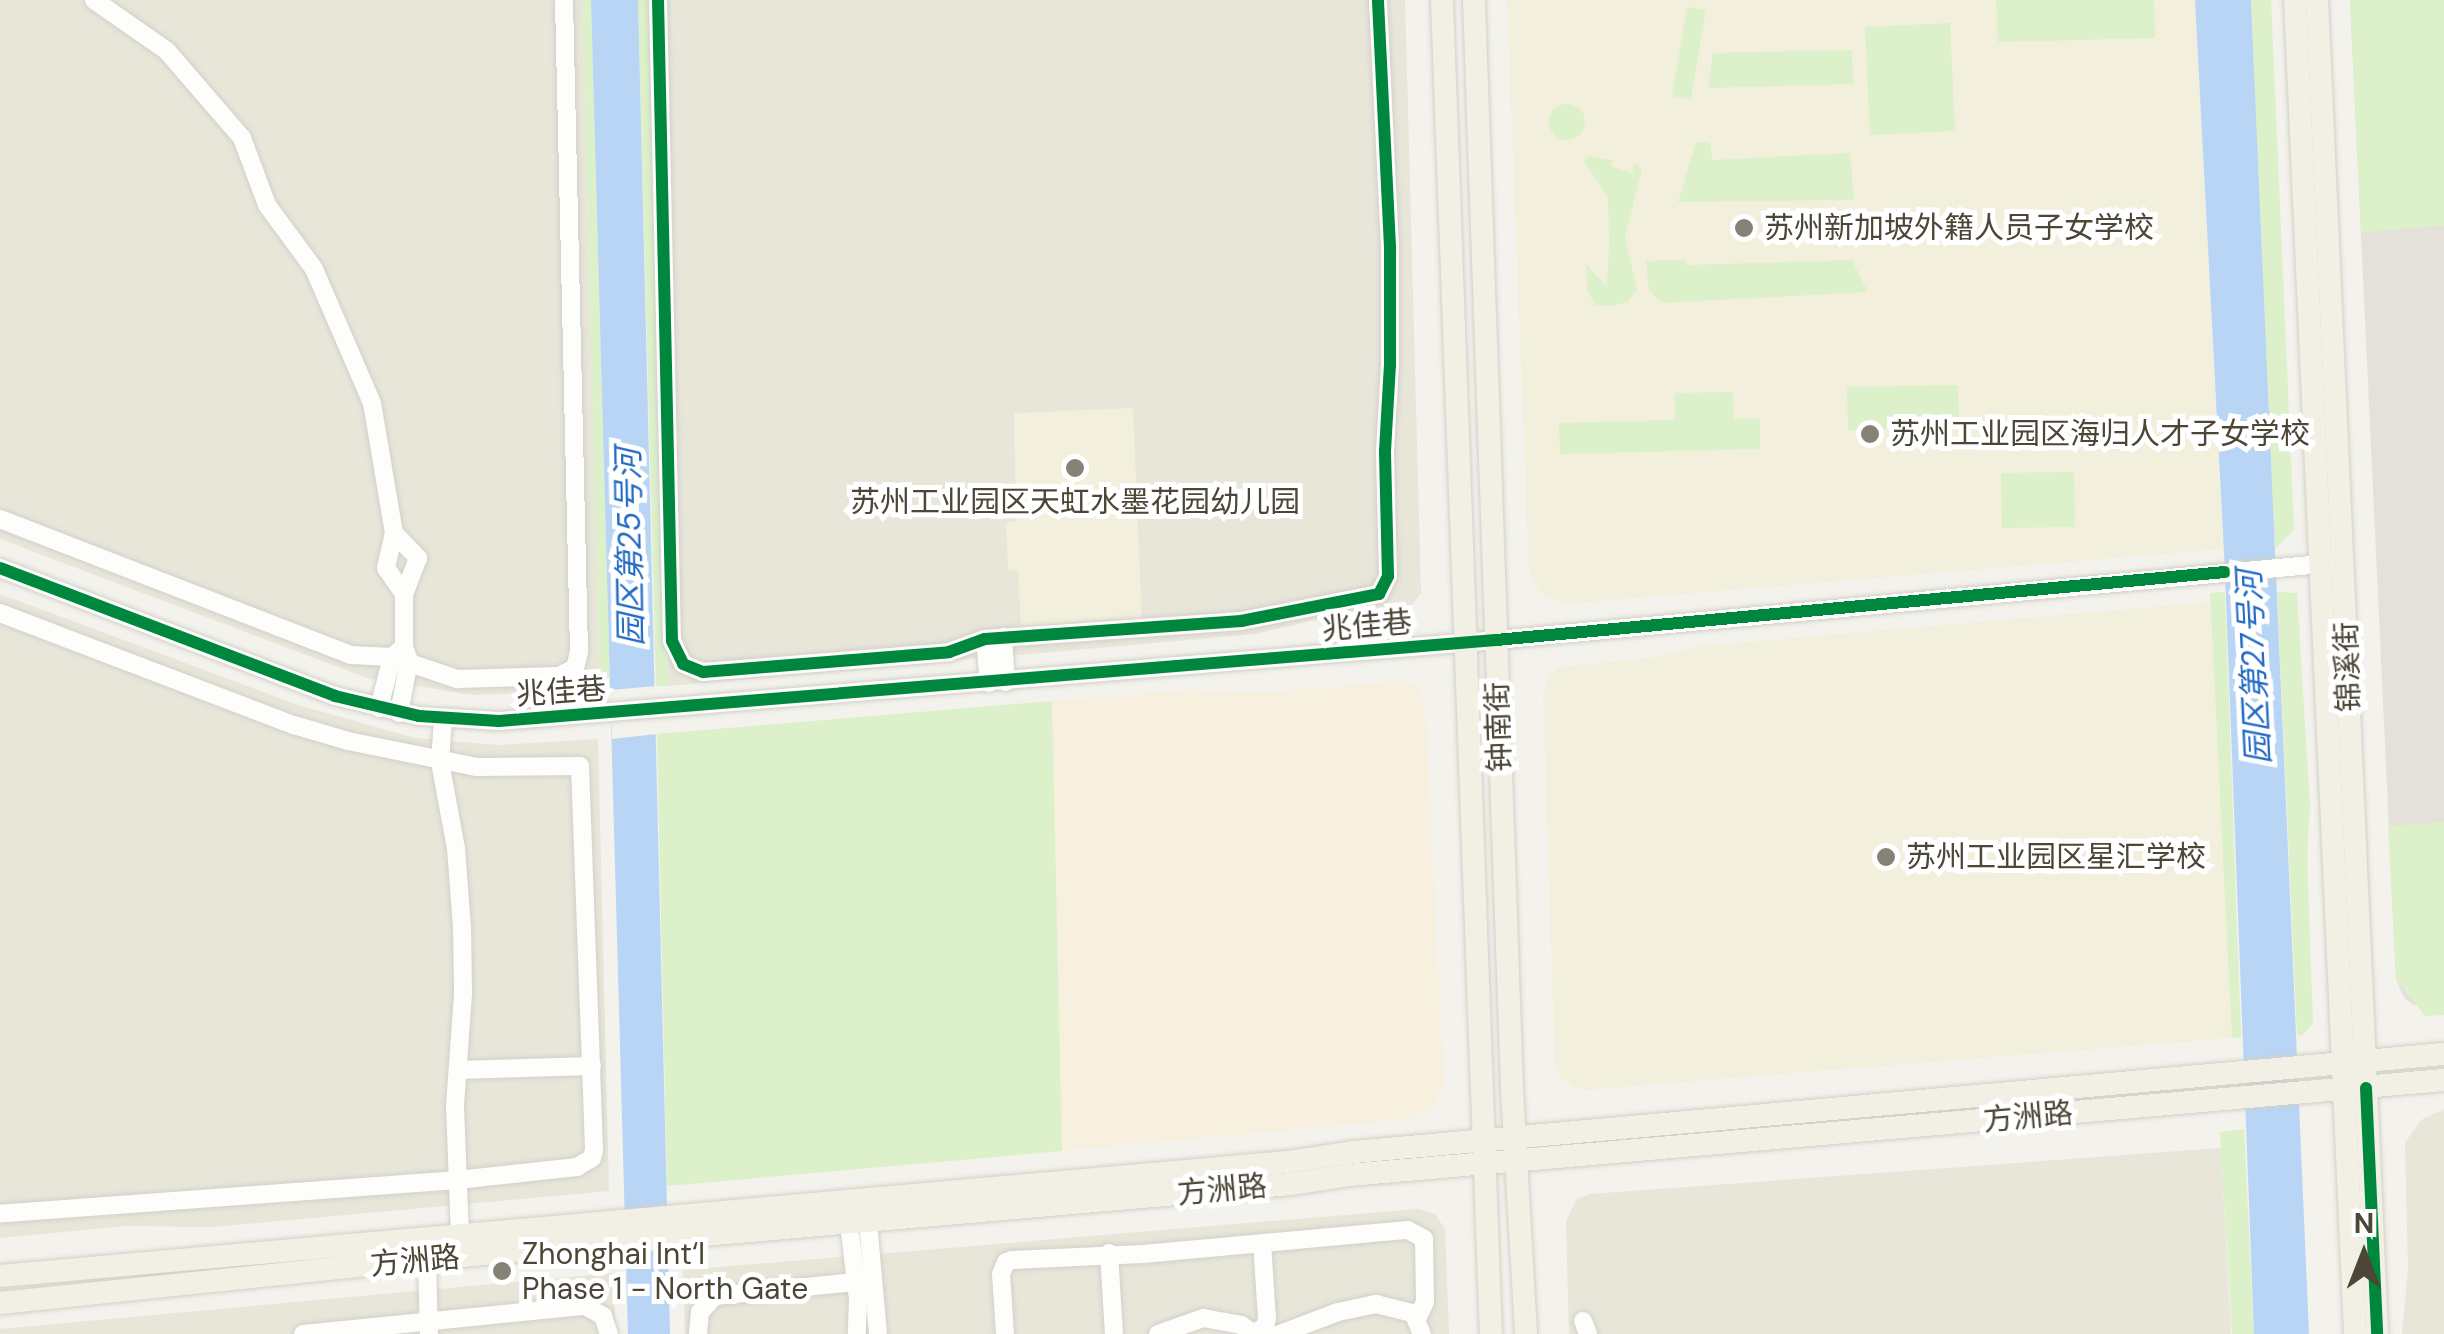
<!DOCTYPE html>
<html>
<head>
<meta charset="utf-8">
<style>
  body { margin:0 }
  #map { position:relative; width:2444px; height:1334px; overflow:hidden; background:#f3f2ec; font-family:"DM Sans","Noto Sans SC",sans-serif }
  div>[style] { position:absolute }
  .residential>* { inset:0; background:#e8e5d9 }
  .commercial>* { inset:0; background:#f7f0de }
  .industrial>* { inset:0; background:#e4e1da }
  .education>* { inset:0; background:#f2efdd }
  .green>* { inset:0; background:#dcf0c9 }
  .round { border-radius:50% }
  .water>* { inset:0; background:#b8d5f5 }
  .pier>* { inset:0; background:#f3f2ec }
  .roads { filter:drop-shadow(0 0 2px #d1d0c9) drop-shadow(0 0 2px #d1d0c9) }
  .minor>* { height:18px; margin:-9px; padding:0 9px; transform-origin:9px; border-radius:9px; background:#fdfdfc }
  .major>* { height:22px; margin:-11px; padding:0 11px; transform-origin:11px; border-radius:11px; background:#f2f0e4 }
  .cycleway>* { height:12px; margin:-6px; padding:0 6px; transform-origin:6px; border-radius:6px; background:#00873e }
  .dots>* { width:28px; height:28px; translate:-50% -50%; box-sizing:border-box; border:5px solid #fff; border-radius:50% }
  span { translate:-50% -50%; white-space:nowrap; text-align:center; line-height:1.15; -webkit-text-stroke:10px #fff; paint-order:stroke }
  .poi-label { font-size:30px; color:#4b4636 }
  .left { translate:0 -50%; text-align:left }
  .street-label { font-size:30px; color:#4b4636 }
  .water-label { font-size:32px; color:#216bc5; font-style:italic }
  .north { position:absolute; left:2314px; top:1204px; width:100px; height:100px; -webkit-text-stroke:8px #fff; paint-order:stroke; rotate:0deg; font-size:28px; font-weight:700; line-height:40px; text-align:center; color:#4b4636 }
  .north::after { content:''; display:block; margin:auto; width:35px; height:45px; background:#4b4636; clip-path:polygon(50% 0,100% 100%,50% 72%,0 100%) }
</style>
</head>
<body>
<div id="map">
  <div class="residential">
    <div style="clip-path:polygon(0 0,582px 0,600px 691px,473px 695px,367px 678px,0 539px)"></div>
    <div style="clip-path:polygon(652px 0,1405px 0,1421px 593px,1412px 605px,1395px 612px,1314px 620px,1255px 634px,668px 686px)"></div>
    <div style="clip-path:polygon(0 594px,298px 705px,415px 738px,498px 745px,598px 739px,609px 1191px,212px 1227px,126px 1226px,0 1238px)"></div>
    <div style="clip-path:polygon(2444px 1109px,2444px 1334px,2402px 1334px,2408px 1268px,2405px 1143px,2421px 1120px)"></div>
    <div style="clip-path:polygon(2221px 1148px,2231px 1334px,1569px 1334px,1566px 1221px,1577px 1199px,1590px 1194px)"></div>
    <div style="clip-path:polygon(1418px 1209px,1435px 1214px,1445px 1229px,1449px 1334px,685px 1334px,683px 1270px)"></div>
    <div style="clip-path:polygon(614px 1273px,615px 1334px,0 1334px,0 1329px)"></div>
  </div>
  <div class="commercial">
    <div style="clip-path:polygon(1398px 681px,1416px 684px,1425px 703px,1444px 1083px,1433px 1107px,1409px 1119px,1062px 1151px,1052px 701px,1190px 690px,1270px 692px)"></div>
  </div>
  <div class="industrial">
    <div style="clip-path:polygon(2350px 0,2444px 0,2444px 1007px,2414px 1005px,2404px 998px,2396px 979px)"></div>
  </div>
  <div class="education">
    <div style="clip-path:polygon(1507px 0,2195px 0,2223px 549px,1563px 604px,1540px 593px,1529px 574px)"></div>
    <div style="clip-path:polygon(1133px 408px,1142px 621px,1021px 629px,1018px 571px,1008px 570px,1006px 523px,1016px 521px,1014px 413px)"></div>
    <div style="clip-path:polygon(2211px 602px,2232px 1038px,1582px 1090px,1561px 1079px,1555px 1067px,1543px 693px,1550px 675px,1561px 667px,1658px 657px,1702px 646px)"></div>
  </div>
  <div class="green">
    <div style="clip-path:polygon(582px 0,591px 0,610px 690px,600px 691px)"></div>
    <div style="clip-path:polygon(638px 0,652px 0,668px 686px,656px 686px)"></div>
    <div style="clip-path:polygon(1996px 0,2154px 0,2155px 38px,1998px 42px)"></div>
    <div style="clip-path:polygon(2251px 0,2271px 0,2294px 530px,2275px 549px)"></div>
    <div style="clip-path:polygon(2350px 0,2444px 0,2444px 225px,2361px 233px)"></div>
    <div style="clip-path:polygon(1687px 7px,1706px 10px,1691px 99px,1672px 96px)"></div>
    <div style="clip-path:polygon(1950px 23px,1955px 131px,1870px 135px,1865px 27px)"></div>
    <div style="clip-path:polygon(1852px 50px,1853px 84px,1708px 88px,1713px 53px)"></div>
    <div class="round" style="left:1549px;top:104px;width:36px;height:36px"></div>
    <div style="clip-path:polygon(1696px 142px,1710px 142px,1712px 160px,1850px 153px,1854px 200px,1678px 202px)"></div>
    <div style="clip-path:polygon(1589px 156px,1613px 160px,1611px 166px,1632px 173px,1635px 163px,1642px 169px,1625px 238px,1637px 289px,1628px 302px,1611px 306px,1595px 305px,1587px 290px,1586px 264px,1607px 287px,1609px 244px,1608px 197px,1586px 165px,1584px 160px)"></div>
    <div style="clip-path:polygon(1685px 260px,1686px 265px,1852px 260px,1868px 292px,1662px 303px,1649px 291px,1646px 261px)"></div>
    <div style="clip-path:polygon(1958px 385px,1959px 428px,1848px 430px,1847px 387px)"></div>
    <div style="clip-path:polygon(1733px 392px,1734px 419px,1760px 419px,1760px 449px,1560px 454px,1559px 423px,1675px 420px,1675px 393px)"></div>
    <div style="clip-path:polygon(2074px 472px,2075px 527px,2002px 528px,2001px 473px)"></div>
    <div style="clip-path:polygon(2225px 592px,2241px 1037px,2232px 1038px,2210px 593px)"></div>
    <div style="clip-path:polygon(2277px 592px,2297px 593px,2310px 806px,2307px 856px,2313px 1024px,2301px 1036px,2297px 1035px)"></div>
    <div style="clip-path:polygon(1052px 701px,1062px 1151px,667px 1186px,657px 734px)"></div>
    <div style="clip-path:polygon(2444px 822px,2444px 1015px,2425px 1016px,2396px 979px,2388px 826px)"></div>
    <div style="clip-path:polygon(2244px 1129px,2254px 1334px,2232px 1334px,2220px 1132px)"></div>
  </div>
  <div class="water">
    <div style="clip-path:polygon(591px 0,638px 0,670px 1334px,628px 1334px)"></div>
    <div style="clip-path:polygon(2195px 0,2251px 0,2309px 1334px,2254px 1334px,2225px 572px)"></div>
  </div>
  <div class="pier">
    <div style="clip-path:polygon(656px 686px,657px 734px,612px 739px,610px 690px)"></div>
  </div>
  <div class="roads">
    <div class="minor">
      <div style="left:94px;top:0;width:89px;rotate:34.9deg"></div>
      <div style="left:167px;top:51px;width:115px;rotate:49.2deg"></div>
      <div style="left:242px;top:138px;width:72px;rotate:69.5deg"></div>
      <div style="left:267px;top:205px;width:79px;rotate:53.7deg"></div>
      <div style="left:314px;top:269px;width:146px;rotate:66.6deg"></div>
      <div style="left:372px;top:403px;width:132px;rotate:80.4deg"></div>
      <div style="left:394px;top:533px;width:36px;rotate:103deg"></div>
      <div style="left:386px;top:568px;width:32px;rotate:55deg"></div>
      <div style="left:658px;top:0;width:641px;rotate:88.75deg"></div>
      <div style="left:672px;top:641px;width:25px;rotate:64deg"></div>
      <div style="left:683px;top:664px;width:22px;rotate:22deg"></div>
      <div style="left:703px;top:672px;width:247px;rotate:-4.6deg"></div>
      <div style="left:949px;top:652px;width:38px;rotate:-20deg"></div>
      <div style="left:985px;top:639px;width:257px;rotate:-4deg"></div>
      <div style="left:1241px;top:621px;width:141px;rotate:-11.1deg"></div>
      <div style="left:1379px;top:594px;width:20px;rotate:-63deg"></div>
      <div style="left:1388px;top:576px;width:125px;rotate:-91.4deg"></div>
      <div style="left:1385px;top:451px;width:86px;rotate:-86.7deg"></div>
      <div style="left:1390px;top:365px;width:118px;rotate:-90deg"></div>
      <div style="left:1390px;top:247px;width:247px;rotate:-92.8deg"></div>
      <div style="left:0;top:519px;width:376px;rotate:21.2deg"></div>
      <div style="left:351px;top:655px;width:41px;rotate:2.8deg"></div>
      <div style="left:392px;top:657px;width:69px;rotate:18.7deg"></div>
      <div style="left:457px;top:679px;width:102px;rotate:-1.7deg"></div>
      <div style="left:559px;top:676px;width:18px;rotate:-27deg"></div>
      <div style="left:575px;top:668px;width:16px;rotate:-76deg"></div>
      <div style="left:579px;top:652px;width:652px;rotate:-91.32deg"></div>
      <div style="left:394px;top:533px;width:35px;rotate:46deg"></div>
      <div style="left:418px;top:558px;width:39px;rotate:111deg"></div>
      <div style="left:404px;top:594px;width:53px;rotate:90deg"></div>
      <div style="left:404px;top:647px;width:15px;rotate:70deg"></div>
      <div style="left:409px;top:661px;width:53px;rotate:100.9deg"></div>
      <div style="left:0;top:568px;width:359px;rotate:20.9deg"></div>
      <div style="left:335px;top:696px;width:86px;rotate:13.4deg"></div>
      <div style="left:419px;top:716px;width:80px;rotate:3.6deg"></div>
      <div style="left:499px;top:721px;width:1000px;rotate:-4.64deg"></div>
      <div style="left:1496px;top:640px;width:840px;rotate:-5.26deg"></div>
      <div style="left:0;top:613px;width:315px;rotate:20.9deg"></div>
      <div style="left:294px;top:725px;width:56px;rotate:16.5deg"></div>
      <div style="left:348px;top:741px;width:132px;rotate:11.4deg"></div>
      <div style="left:477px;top:767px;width:103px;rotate:-0.6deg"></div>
      <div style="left:580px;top:766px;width:384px;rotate:87.9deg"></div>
      <div style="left:594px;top:1150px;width:8px;rotate:104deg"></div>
      <div style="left:592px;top:1158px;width:17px;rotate:149deg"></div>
      <div style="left:577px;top:1167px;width:120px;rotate:173.8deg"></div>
      <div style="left:458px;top:1180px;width:459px;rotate:175.8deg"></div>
      <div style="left:1003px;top:637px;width:45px;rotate:86.2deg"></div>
      <div style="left:985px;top:639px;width:44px;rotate:84.8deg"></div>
      <div style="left:379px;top:708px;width:53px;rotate:-75.7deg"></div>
      <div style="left:392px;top:657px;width:11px;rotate:-41deg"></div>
      <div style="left:443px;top:719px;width:43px;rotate:94deg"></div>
      <div style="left:440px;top:762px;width:87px;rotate:79.5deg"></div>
      <div style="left:456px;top:848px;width:79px;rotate:85.7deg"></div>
      <div style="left:462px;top:927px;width:67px;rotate:89.1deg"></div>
      <div style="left:463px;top:994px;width:112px;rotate:94.1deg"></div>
      <div style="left:455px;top:1106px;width:129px;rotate:87.8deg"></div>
      <div style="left:458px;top:1070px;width:134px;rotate:-1.7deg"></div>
      <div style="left:868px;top:1222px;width:112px;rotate:84.9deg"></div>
      <div style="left:849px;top:1224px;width:76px;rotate:83.2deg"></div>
      <div style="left:858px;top:1299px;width:35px;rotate:92deg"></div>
      <div style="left:1109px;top:1253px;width:81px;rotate:86.5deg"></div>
      <div style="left:427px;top:1259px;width:75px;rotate:88.5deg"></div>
      <div style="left:1583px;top:1321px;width:14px;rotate:69deg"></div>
      <div style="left:1254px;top:1333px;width:13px;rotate:-29deg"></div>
      <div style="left:1265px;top:1327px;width:9px;rotate:-77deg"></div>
      <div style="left:1267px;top:1318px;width:75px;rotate:-93.8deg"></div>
      <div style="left:303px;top:1334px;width:283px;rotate:-5.7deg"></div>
      <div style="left:585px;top:1306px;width:21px;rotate:29deg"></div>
      <div style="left:603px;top:1316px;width:19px;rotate:72deg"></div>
      <div style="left:698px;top:1334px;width:22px;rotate:-85deg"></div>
      <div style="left:700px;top:1312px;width:22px;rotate:-47deg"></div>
      <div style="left:715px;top:1296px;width:141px;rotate:-5.7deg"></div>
      <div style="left:1005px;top:1334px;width:60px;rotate:-93.8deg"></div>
      <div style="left:1001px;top:1274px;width:13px;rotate:-67deg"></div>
      <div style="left:1006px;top:1262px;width:6px;rotate:-18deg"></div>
      <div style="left:1012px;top:1260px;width:131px;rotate:-2.6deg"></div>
      <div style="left:1143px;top:1254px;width:266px;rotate:-5.2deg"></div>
      <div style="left:1408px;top:1230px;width:18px;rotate:29deg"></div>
      <div style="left:1424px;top:1239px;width:63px;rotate:89.1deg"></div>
      <div style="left:1425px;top:1302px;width:17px;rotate:115deg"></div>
      <div style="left:1158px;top:1334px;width:48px;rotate:-19.6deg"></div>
      <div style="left:1203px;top:1318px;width:39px;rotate:10deg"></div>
      <div style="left:1241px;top:1325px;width:17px;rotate:33deg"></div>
      <div style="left:1280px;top:1334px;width:62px;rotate:-20.8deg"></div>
      <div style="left:1338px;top:1312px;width:39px;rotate:-12deg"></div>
      <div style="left:1376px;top:1304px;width:38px;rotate:14deg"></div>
      <div style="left:1413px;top:1313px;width:23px;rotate:67deg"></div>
    </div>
    <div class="major">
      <div style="left:1442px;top:0;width:1335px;rotate:87.9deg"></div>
      <div style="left:1474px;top:0;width:1091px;rotate:88deg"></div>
      <div style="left:1512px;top:1090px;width:244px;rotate:86.7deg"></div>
      <div style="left:2295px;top:0;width:1335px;rotate:87.42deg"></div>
      <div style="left:2317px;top:0;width:1335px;rotate:87.42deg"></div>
      <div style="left:0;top:1276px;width:1293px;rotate:-5.06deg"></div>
      <div style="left:1288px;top:1162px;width:67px;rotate:-8.6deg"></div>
      <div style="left:1354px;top:1152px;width:1094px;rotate:-5.14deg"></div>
      <div style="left:0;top:1303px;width:429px;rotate:-5.9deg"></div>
      <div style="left:427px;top:1259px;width:867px;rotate:-4.96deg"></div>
      <div style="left:1291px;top:1184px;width:59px;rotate:-8.8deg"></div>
      <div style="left:1349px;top:1175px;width:1099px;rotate:-4.96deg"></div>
    </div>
  </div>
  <div class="cycleway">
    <div style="left:658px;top:0;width:641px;rotate:88.75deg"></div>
    <div style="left:672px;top:641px;width:25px;rotate:64deg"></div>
    <div style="left:683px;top:664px;width:22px;rotate:22deg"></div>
    <div style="left:703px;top:672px;width:247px;rotate:-4.6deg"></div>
    <div style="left:949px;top:652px;width:38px;rotate:-20deg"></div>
    <div style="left:985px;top:639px;width:257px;rotate:-4deg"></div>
    <div style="left:1241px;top:621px;width:141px;rotate:-11.1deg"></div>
    <div style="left:1379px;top:594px;width:20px;rotate:-63deg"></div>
    <div style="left:1388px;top:576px;width:125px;rotate:-91.4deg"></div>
    <div style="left:1385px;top:451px;width:86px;rotate:-86.7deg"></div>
    <div style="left:1390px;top:365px;width:118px;rotate:-90deg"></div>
    <div style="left:1390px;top:247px;width:247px;rotate:-92.8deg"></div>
    <div style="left:0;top:568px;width:359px;rotate:20.9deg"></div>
    <div style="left:335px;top:696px;width:86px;rotate:13.4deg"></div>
    <div style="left:419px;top:716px;width:80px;rotate:3.6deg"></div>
    <div style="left:499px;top:721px;width:1000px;rotate:-4.64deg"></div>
    <div style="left:1496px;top:640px;width:732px;rotate:-5.33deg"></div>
    <div style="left:2366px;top:1088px;width:246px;rotate:87.4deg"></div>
  </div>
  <div class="dots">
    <div style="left:1744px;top:228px;background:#868276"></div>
    <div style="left:1870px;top:434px;background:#868276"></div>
    <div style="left:1075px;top:468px;background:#868276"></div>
    <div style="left:1886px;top:857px;background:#868276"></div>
    <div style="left:502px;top:1271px;background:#868276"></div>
  </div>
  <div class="poi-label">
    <span class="left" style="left:1764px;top:228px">苏州新加坡外籍人员子女学校</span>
    <span class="left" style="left:1890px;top:434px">苏州工业园区海归人才子女学校</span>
    <span style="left:1075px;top:502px">苏州工业园区天虹水墨花园幼儿园</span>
    <span class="left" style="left:1906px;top:857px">苏州工业园区星汇学校</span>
    <span class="left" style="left:522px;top:1271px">Zhonghai Int‘l<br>Phase 1 - North Gate</span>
  </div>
  <div class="street-label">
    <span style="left:1367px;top:626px;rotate:-5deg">兆佳巷</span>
    <span style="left:2348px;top:667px;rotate:-92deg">锦溪街</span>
    <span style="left:561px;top:692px;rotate:-4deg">兆佳巷</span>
    <span style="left:1499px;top:727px;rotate:-92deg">钟南街</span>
    <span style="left:2028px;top:1117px;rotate:-5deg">方洲路</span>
    <span style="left:1222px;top:1190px;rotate:-5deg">方洲路</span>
    <span style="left:415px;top:1261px;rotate:-5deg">方洲路</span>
  </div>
  <div class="water-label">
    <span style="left:630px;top:547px;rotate:-91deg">园区第25号河</span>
    <span style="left:2254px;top:667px;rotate:-93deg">园区第27号河</span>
  </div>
  <div class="north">N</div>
</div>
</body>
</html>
